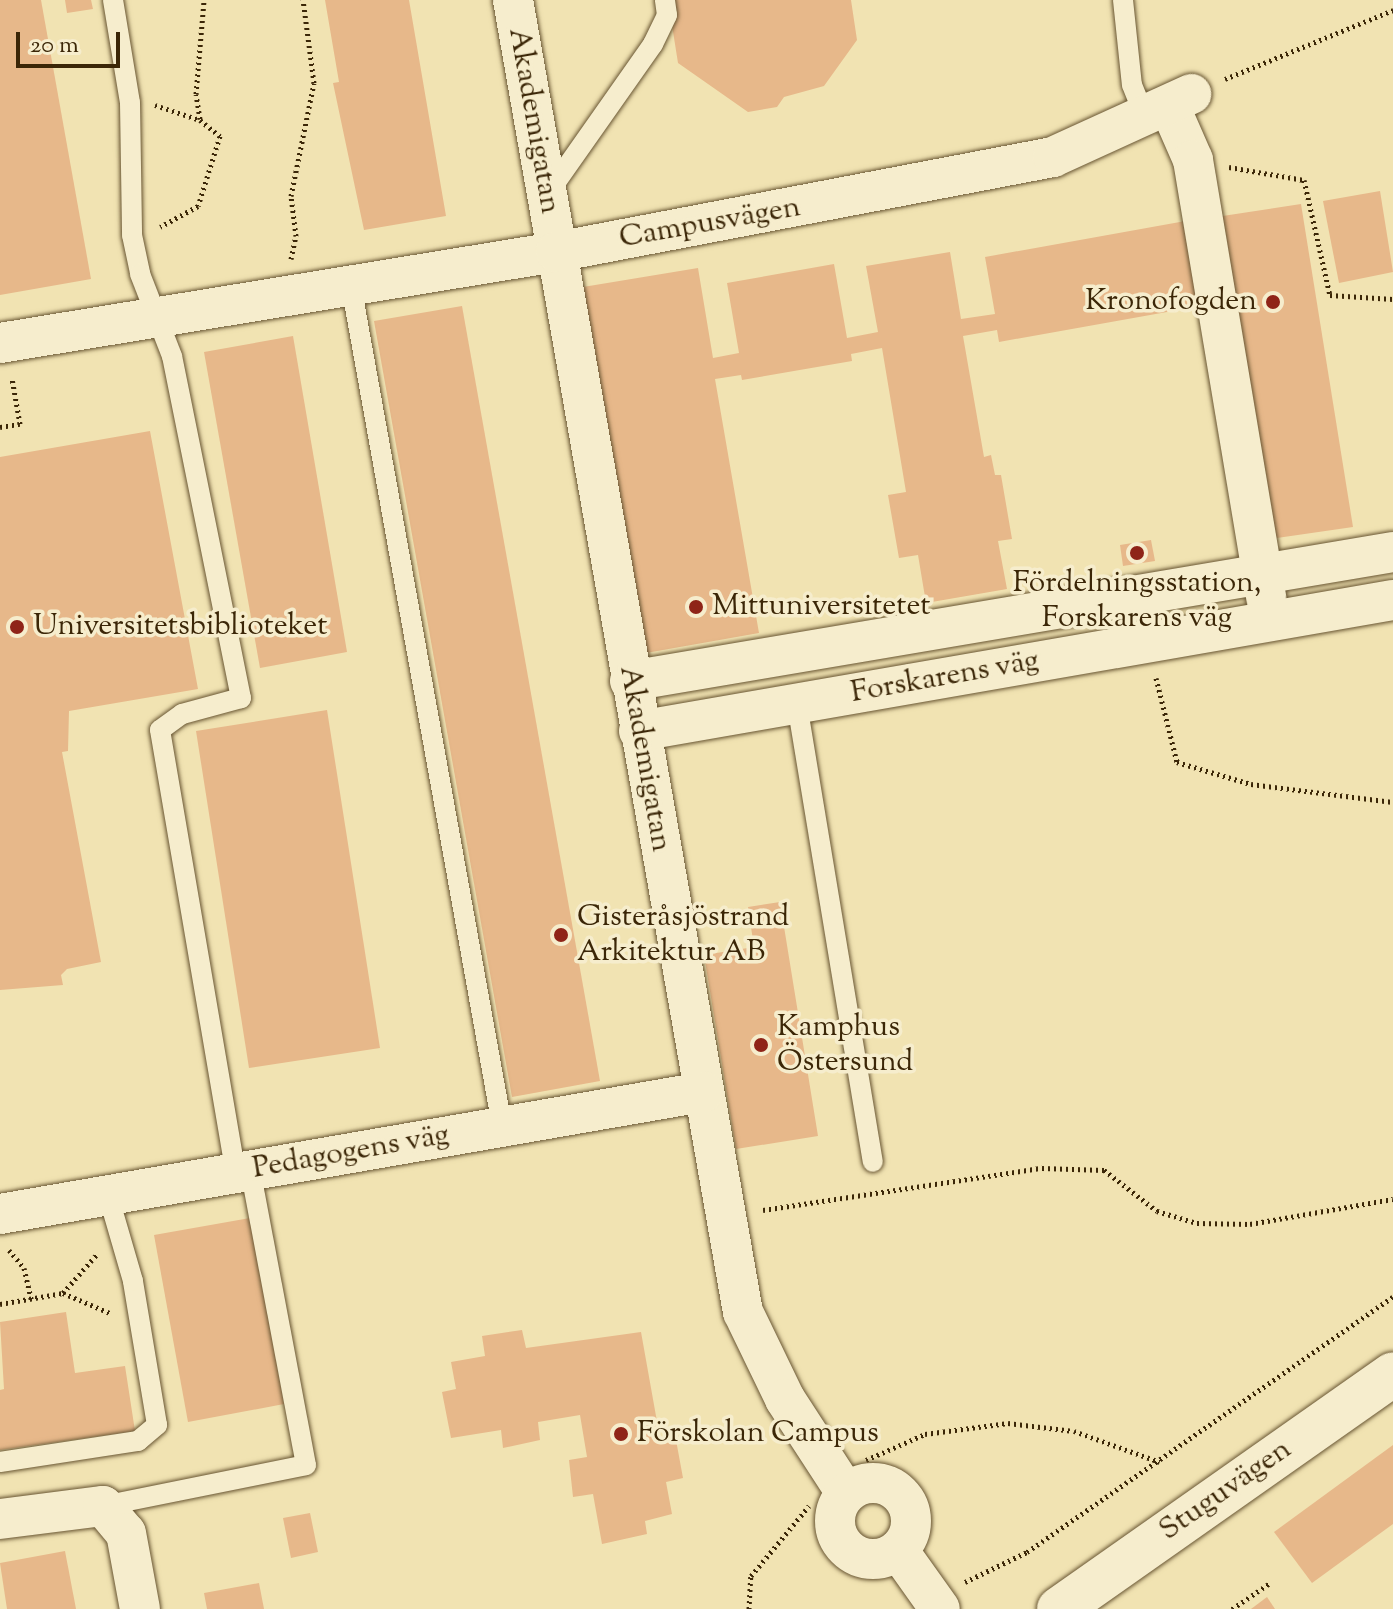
<!DOCTYPE html>
<html>
<head>
<meta charset="utf-8">
<style>
  body { margin:0 }
  #map { position:relative; width:1393px; height:1609px; overflow:hidden; background:#f1e3b2; font-family:"Sorts Mill Goudy",serif }
  div>[style] { position:absolute }
  .building>* { inset:0; background:#e7b88a }
  .path>* { height:5px; margin-top:-2.5px; transform-origin:0; background:repeating-linear-gradient(90deg,#3b2607 0 2px,transparent 0 6px) }
  .roads { filter:drop-shadow(0 0 2px #685532) drop-shadow(0 0 2px #685532) }
  .lane>* { height:20px; margin:-10px; padding:0 10px; transform-origin:10px; border-radius:10px; background:#f6edcd }
  .street>* { height:40px; margin:-20px; padding:0 20px; transform-origin:20px; border-radius:20px; background:#f6edcd }
  .street>.ring { margin:-20px; padding:0; box-sizing:content-box; background:none; border:40px solid #f6edcd; border-radius:50% }
  .secondary>* { height:44px; margin:-22px; padding:0 22px; transform-origin:22px; border-radius:22px; background:#f6edcd }
  .dots>* { width:22px; height:22px; translate:-50% -50%; box-sizing:border-box; border:4px solid #f6edcd; border-radius:50% }
  span { translate:-50% -50%; white-space:nowrap; text-align:center; line-height:1.15; -webkit-text-stroke:7px #f6edcd; paint-order:stroke }
  .street-label { font-size:30px; color:#3b2607 }
  .poi-label { font-size:30px; color:#3b2607 }
  .right { translate:-100% -50%; text-align:right }
  .left { translate:0 -50%; text-align:left }
  .scale { position:absolute; left:16px; top:32px; width:104px; height:36px; box-sizing:border-box; border:4px solid #3b2607; border-top:0; padding-left:10px; font-size:24px; line-height:28px; white-space:nowrap; color:#3b2607; -webkit-text-stroke:6px #f6edcd; paint-order:stroke }
</style>
</head>
<body>
<div id="map">
  <div class="building">
    <div style="clip-path:polygon(0 0,41px 0,91px 279px,0 295px)"></div>
    <div style="clip-path:polygon(65px 0,91px 0,93px 9px,67px 13px)"></div>
    <div style="clip-path:polygon(325px 0,409px 0,446px 216px,364px 230px,333px 83px,339px 82px)"></div>
    <div style="clip-path:polygon(668px 0,851px 0,857px 40px,824px 86px,784px 97px,777px 107px,748px 112px,678px 63px)"></div>
    <div style="clip-path:polygon(1380px 191px,1393px 272px,1339px 283px,1323px 201px)"></div>
    <div style="clip-path:polygon(1301px 204px,1353px 527px,1270px 539px,1216px 217px)"></div>
    <div style="clip-path:polygon(1191px 220px,1206px 305px,999px 342px,997px 330px,963px 336px,984px 457px,991px 455px,995px 475px,1001px 475px,1012px 539px,998px 541px,1007px 589px,926px 603px,918px 555px,899px 558px,888px 495px,906px 492px,882px 348px,851px 354px,852px 361px,742px 380px,741px 375px,715px 379px,759px 633px,646px 653px,583px 287px,698px 268px,713px 358px,739px 353px,727px 283px,834px 264px,847px 338px,878px 332px,866px 266px,950px 252px,961px 319px,995px 314px,985px 257px)"></div>
    <div style="clip-path:polygon(462px 306px,600px 1081px,512px 1097px,374px 321px)"></div>
    <div style="clip-path:polygon(293px 336px,347px 652px,260px 668px,204px 352px)"></div>
    <div style="clip-path:polygon(150px 431px,198px 689px,69px 711px,68px 751px,62px 752px,101px 962px,67px 969px,61px 975px,63px 985px,0 990px,0 457px)"></div>
    <div style="clip-path:polygon(1151px 540px,1155px 561px,1123px 566px,1120px 545px)"></div>
    <div style="clip-path:polygon(327px 710px,380px 1048px,249px 1068px,196px 731px)"></div>
    <div style="clip-path:polygon(780px 902px,818px 1136px,736px 1149px,704px 955px,754px 947px,748px 907px)"></div>
    <div style="clip-path:polygon(250px 1218px,284px 1404px,188px 1422px,154px 1235px)"></div>
    <div style="clip-path:polygon(66px 1312px,75px 1373px,125px 1366px,135px 1431px,0 1450px,0 1390px,4px 1389px,0 1322px)"></div>
    <div style="clip-path:polygon(522px 1330px,526px 1348px,641px 1332px,661px 1444px,676px 1440px,683px 1478px,666px 1482px,672px 1514px,645px 1521px,647px 1534px,602px 1544px,593px 1494px,573px 1497px,569px 1460px,587px 1457px,580px 1415px,538px 1422px,540px 1440px,503px 1448px,501px 1430px,451px 1438px,442px 1392px,456px 1389px,451px 1362px,485px 1356px,482px 1336px)"></div>
    <div style="clip-path:polygon(1393px 1445px,1393px 1524px,1312px 1583px,1274px 1532px)"></div>
    <div style="clip-path:polygon(310px 1513px,318px 1552px,291px 1558px,283px 1518px)"></div>
    <div style="clip-path:polygon(65px 1551px,76px 1609px,7px 1609px,0 1563px)"></div>
    <div style="clip-path:polygon(259px 1583px,264px 1609px,207px 1609px,204px 1593px)"></div>
    <div style="clip-path:polygon(1267px 1597px,1275px 1609px,1251px 1609px)"></div>
  </div>
  <div class="path">
    <div style="left:1225px;top:79px;width:182px;rotate:-22.3deg"></div>
    <div style="left:155px;top:105px;width:47px;rotate:18.4deg"></div>
    <div style="left:200px;top:120px;width:26px;rotate:39deg"></div>
    <div style="left:220px;top:136px;width:73px;rotate:107.4deg"></div>
    <div style="left:198px;top:206px;width:43px;rotate:151.1deg"></div>
    <div style="left:200px;top:119px;width:25px;rotate:-99deg"></div>
    <div style="left:196px;top:94px;width:94px;rotate:-85.1deg"></div>
    <div style="left:1229px;top:167px;width:76px;rotate:9.8deg"></div>
    <div style="left:1304px;top:180px;width:118px;rotate:77.3deg"></div>
    <div style="left:1330px;top:295px;width:63px;rotate:3.6deg"></div>
    <div style="left:291px;top:259px;width:24px;rotate:-78deg"></div>
    <div style="left:296px;top:236px;width:40px;rotate:-97.1deg"></div>
    <div style="left:291px;top:196px;width:115px;rotate:-78.5deg"></div>
    <div style="left:314px;top:83px;width:84px;rotate:-97.5deg"></div>
    <div style="left:0;top:427px;width:20px;rotate:-9deg"></div>
    <div style="left:20px;top:424px;width:47px;rotate:-99.9deg"></div>
    <div style="left:1156px;top:678px;width:87px;rotate:76deg"></div>
    <div style="left:1177px;top:762px;width:77px;rotate:16.6deg"></div>
    <div style="left:1251px;top:784px;width:143px;rotate:7.2deg"></div>
    <div style="left:763px;top:1210px;width:282px;rotate:-8.6deg"></div>
    <div style="left:1042px;top:1168px;width:62px;rotate:1.8deg"></div>
    <div style="left:1104px;top:1170px;width:67px;rotate:37.7deg"></div>
    <div style="left:1157px;top:1211px;width:42px;rotate:16.7deg"></div>
    <div style="left:1197px;top:1223px;width:53px;rotate:1.1deg"></div>
    <div style="left:1250px;top:1224px;width:145px;rotate:-9.9deg"></div>
    <div style="left:9px;top:1250px;width:23px;rotate:50deg"></div>
    <div style="left:24px;top:1268px;width:32px;rotate:77deg"></div>
    <div style="left:63px;top:1293px;width:51px;rotate:23.1deg"></div>
    <div style="left:0;top:1304px;width:64px;rotate:-9.9deg"></div>
    <div style="left:63px;top:1293px;width:53px;rotate:-48.8deg"></div>
    <div style="left:866px;top:1460px;width:64px;rotate:-23.8deg"></div>
    <div style="left:925px;top:1434px;width:84px;rotate:-7.5deg"></div>
    <div style="left:1008px;top:1423px;width:66px;rotate:6.9deg"></div>
    <div style="left:1074px;top:1431px;width:91px;rotate:19.8deg"></div>
    <div style="left:965px;top:1582px;width:69px;rotate:-25.8deg"></div>
    <div style="left:1027px;top:1552px;width:446px;rotate:-34.9deg"></div>
    <div style="left:749px;top:1609px;width:33px;rotate:-87deg"></div>
    <div style="left:751px;top:1576px;width:91px;rotate:-50.4deg"></div>
    <div style="left:1232px;top:1609px;width:46px;rotate:-34.4deg"></div>
  </div>
  <div class="roads">
    <div class="lane">
      <div style="left:113px;top:0;width:104px;rotate:80.6deg"></div>
      <div style="left:130px;top:103px;width:132px;rotate:89.1deg"></div>
      <div style="left:132px;top:235px;width:40px;rotate:78deg"></div>
      <div style="left:140px;top:274px;width:88px;rotate:68.7deg"></div>
      <div style="left:172px;top:356px;width:349px;rotate:78.6deg"></div>
      <div style="left:241px;top:698px;width:61px;rotate:164.8deg"></div>
      <div style="left:182px;top:714px;width:27px;rotate:144deg"></div>
      <div style="left:160px;top:730px;width:449px;rotate:80.3deg"></div>
      <div style="left:1123px;top:0;width:85px;rotate:84deg"></div>
      <div style="left:1132px;top:85px;width:35px;rotate:68deg"></div>
      <div style="left:549px;top:192px;width:181px;rotate:-54.9deg"></div>
      <div style="left:653px;top:44px;width:32px;rotate:-64deg"></div>
      <div style="left:667px;top:15px;width:15px;rotate:-98deg"></div>
      <div style="left:351px;top:285px;width:854px;rotate:79.82deg"></div>
      <div style="left:797px;top:704px;width:464px;rotate:80.6deg"></div>
      <div style="left:0;top:1462px;width:140px;rotate:-8.7deg"></div>
      <div style="left:138px;top:1441px;width:25px;rotate:-40deg"></div>
      <div style="left:157px;top:1425px;width:146px;rotate:-99.5deg"></div>
      <div style="left:133px;top:1281px;width:90px;rotate:-106.2deg"></div>
      <div style="left:103px;top:1506px;width:207px;rotate:-11.4deg"></div>
      <div style="left:306px;top:1465px;width:300px;rotate:-100.7deg"></div>
    </div>
    <div class="street">
      <div style="left:513px;top:0;width:1332px;rotate:80.06deg"></div>
      <div style="left:743px;top:1312px;width:97px;rotate:64.2deg"></div>
      <div style="left:785px;top:1399px;width:112px;rotate:57deg"></div>
      <div style="left:1169px;top:105px;width:60px;rotate:66.4deg"></div>
      <div style="left:1193px;top:160px;width:444px;rotate:80.5deg"></div>
      <div style="left:0;top:343px;width:563px;rotate:-9.3deg"></div>
      <div style="left:556px;top:252px;width:506px;rotate:-10.82deg"></div>
      <div style="left:1053px;top:157px;width:152px;rotate:-24.5deg"></div>
      <div style="left:630px;top:681px;width:774px;rotate:-9.6deg"></div>
      <div style="left:639px;top:731px;width:765px;rotate:-9.86deg"></div>
      <div style="left:0;top:1214px;width:714px;rotate:-9.85deg"></div>
      <div class="ring" style="left:835px;top:1483px;width:36px;height:36px"></div>
      <div style="left:0;top:1519px;width:104px;rotate:-7.2deg"></div>
      <div style="left:103px;top:1506px;width:35px;rotate:50deg"></div>
      <div style="left:126px;top:1533px;width:77px;rotate:79.6deg"></div>
      <div style="left:898px;top:1550px;width:72px;rotate:54.6deg"></div>
    </div>
    <div class="secondary">
      <div style="left:1059px;top:1609px;width:408px;rotate:-35.1deg"></div>
    </div>
  </div>
  <div class="dots">
    <div style="left:1273px;top:302px;background:#8f2418"></div>
    <div style="left:1137px;top:553px;background:#8f2418"></div>
    <div style="left:696px;top:607px;background:#8f2418"></div>
    <div style="left:17px;top:627px;background:#8f2418"></div>
    <div style="left:561px;top:935px;background:#8f2418"></div>
    <div style="left:761px;top:1045px;background:#8f2418"></div>
    <div style="left:621px;top:1434px;background:#8f2418"></div>
  </div>
  <div class="street-label">
    <span style="left:533px;top:121px;rotate:80deg">Akademigatan</span>
    <span style="left:710px;top:224px;rotate:-10deg">Campusvägen</span>
    <span style="left:945px;top:678px;rotate:-10deg">Forskarens väg</span>
    <span style="left:644px;top:759px;rotate:80deg">Akademigatan</span>
    <span style="left:351px;top:1153px;rotate:-10deg">Pedagogens väg</span>
    <span style="left:1226px;top:1491px;rotate:-35deg">Stuguvägen</span>
  </div>
  <div class="poi-label">
    <span class="right" style="left:1257px;top:302px">Kronofogden</span>
    <span style="left:1137px;top:601px">Fördelningsstation,<br>Forskarens väg</span>
    <span class="left" style="left:712px;top:607px">Mittuniversitetet</span>
    <span class="left" style="left:33px;top:627px">Universitetsbiblioteket</span>
    <span class="left" style="left:577px;top:935px">Gisteråsjöstrand<br>Arkitektur AB</span>
    <span class="left" style="left:777px;top:1045px">Kamphus<br>Östersund</span>
    <span class="left" style="left:637px;top:1434px">Förskolan Campus</span>
  </div>
  <div class="scale">20 m</div>
</div>
</body>
</html>
